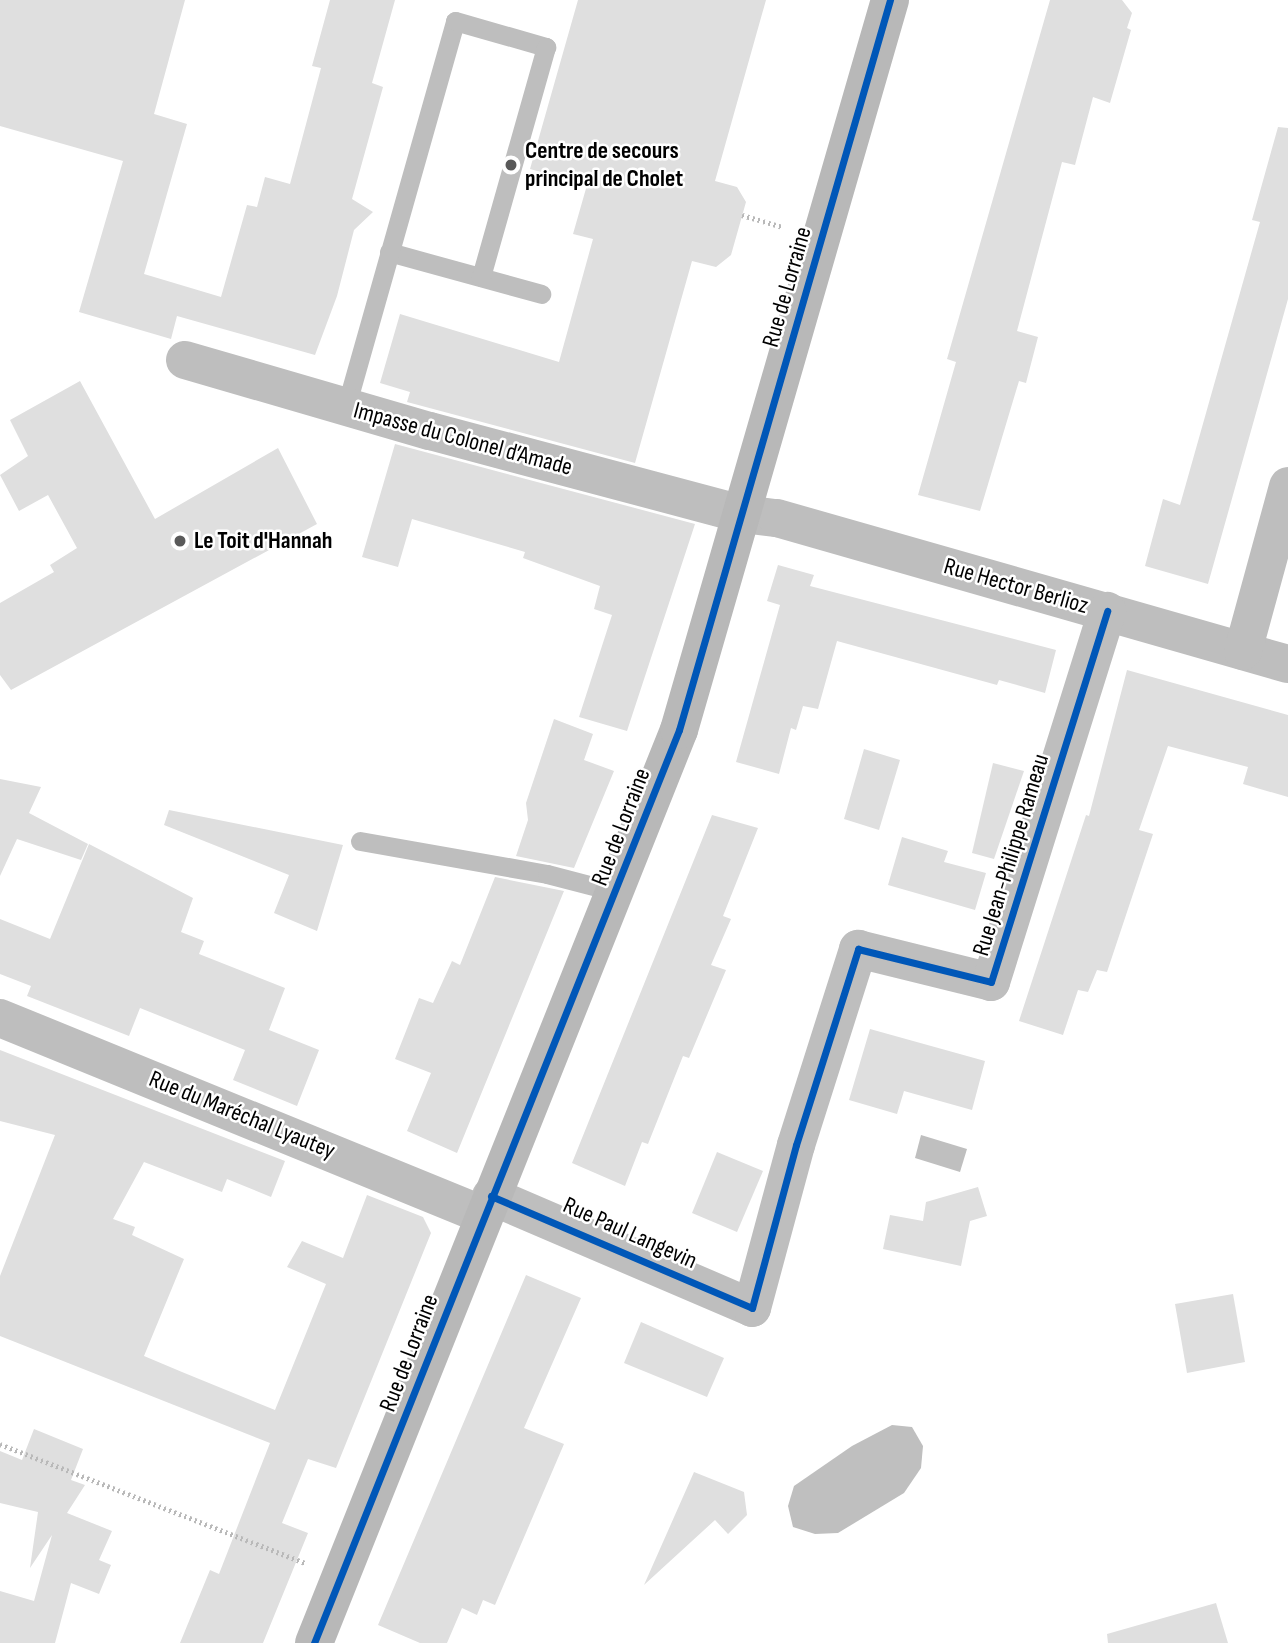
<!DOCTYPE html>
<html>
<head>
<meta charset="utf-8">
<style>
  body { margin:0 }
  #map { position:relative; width:1288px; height:1643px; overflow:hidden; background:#fff; font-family:"Sofia Sans Condensed",sans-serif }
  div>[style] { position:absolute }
  .water>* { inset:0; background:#bfbfbf }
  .building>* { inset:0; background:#dfdfdf }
  .path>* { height:4.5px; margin-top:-2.25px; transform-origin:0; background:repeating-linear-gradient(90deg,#b9b9b9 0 2px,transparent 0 5.5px) }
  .service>* { height:19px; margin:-9.5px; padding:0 9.5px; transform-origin:9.5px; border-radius:9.5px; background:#bebebe }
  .minor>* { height:38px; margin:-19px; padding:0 19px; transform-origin:19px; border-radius:19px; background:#bebebe }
  .secondary>* { height:38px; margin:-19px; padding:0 19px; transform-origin:19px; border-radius:19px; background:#b8b8b8 }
  .cycleway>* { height:7px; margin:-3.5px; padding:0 3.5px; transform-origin:3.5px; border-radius:3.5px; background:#0057b8 }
  .dots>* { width:19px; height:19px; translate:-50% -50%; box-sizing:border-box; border:4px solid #fff; border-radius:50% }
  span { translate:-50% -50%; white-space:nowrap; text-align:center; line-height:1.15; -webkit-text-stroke:5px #fff; paint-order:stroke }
  .poi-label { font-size:24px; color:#000; font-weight:700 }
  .left { translate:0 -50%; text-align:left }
  .street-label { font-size:24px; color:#000 }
</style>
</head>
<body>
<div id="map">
  <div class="water">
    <div style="clip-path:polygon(921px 1135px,967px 1149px,960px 1172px,915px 1158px)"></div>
    <div style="clip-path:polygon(892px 1425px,912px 1427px,923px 1446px,921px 1468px,904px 1493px,838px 1533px,815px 1534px,793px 1527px,788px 1506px,794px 1486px,852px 1446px)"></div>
  </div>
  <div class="building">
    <div style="clip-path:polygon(0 0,185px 0,154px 114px,187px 124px,144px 274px,221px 297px,247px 205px,257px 207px,265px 177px,290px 184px,321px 68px,312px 66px,330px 0,395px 0,372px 83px,383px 87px,352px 199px,373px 212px,354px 230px,337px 296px,315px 355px,177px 316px,171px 339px,79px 312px,123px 161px,0 126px)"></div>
    <div style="clip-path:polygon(578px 0,766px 0,715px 181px,737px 187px,746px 202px,731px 255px,716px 267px,692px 261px,635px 463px,407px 402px,410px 392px,380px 383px,400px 314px,559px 362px,593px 239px,573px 234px,587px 185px,530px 169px)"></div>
    <div style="clip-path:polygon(1050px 0,1122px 0,1132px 13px,1127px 28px,1131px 30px,1110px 103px,1093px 97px,1075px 165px,1062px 162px,1017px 331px,1038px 337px,1026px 383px,1019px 381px,980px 511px,918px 495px,956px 362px,947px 359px)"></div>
    <div style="clip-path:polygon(1278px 127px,1288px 128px,1288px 299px,1208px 584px,1145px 566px,1163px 499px,1180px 505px,1260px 222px,1252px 220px)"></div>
    <div style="clip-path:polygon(80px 381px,155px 519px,278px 448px,317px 524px,11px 690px,0 675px,0 603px,54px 572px,50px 565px,77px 548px,48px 495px,19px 511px,0 475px,28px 456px,10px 420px)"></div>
    <div style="clip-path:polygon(395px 444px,695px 524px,627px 731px,579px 717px,612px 615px,594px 609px,600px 586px,523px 558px,525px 552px,412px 519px,398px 567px,362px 557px)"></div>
    <div style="clip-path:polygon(778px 565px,814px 575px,810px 586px,1056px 650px,1045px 693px,999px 680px,997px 685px,837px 641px,818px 709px,803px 706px,796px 730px,791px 728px,779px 774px,736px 762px,780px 605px,767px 601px)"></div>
    <div style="clip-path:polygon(1127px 670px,1288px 715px,1288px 797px,1243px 784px,1248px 767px,1168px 746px,1139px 830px,1153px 834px,1107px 972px,1097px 970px,1088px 992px,1078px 990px,1063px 1035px,1019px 1021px,1086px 815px,1089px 816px)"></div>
    <div style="clip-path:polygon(554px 719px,593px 734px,584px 760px,614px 771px,574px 868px,516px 856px,528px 820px,526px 803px)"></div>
    <div style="clip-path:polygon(864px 749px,900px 760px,879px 830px,844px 819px)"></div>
    <div style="clip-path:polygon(993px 763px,1024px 771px,994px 859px,972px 853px)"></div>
    <div style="clip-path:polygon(0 779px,41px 787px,29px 813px,88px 844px,81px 860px,17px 839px,0 876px)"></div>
    <div style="clip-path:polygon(169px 810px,343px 845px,317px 931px,274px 913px,289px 875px,164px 825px)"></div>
    <div style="clip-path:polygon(712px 815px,758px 828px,723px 916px,731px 919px,711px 965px,726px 970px,689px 1058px,683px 1056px,648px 1144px,642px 1142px,625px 1186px,572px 1163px)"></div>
    <div style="clip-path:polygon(902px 837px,948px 851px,944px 862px,986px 873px,975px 910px,888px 885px)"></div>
    <div style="clip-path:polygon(89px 844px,193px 898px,181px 932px,204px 941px,199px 954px,285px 988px,269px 1030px,319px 1050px,297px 1106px,233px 1080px,245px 1050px,140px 1008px,129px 1036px,27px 996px,31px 986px,0 974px,0 919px,50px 939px)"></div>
    <div style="clip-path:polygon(495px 877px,564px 891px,457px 1153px,407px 1131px,431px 1073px,395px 1059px,419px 998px,433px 1003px,452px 961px,460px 965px)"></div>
    <div style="clip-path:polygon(870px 1029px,985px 1061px,972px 1110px,904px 1091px,897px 1114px,849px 1100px)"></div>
    <div style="clip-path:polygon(0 1050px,285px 1161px,271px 1197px,227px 1179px,222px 1192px,144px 1162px,113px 1219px,135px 1227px,132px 1235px,184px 1259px,144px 1356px,182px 1372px,275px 1410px,326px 1284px,287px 1267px,302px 1241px,343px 1258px,367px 1195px,423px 1217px,431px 1233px,336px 1468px,308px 1459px,282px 1523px,308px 1533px,263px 1643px,180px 1643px,210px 1570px,219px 1574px,270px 1443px,0 1336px,0 1276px,55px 1135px,0 1121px)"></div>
    <div style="clip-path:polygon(717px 1152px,763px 1171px,737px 1232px,692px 1213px)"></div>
    <div style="clip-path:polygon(978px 1187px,987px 1216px,970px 1221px,961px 1266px,883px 1249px,890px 1215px,923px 1221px,926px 1202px)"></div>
    <div style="clip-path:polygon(526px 1275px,581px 1298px,524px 1428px,564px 1444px,495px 1605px,483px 1600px,477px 1615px,462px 1608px,447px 1643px,420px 1643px,378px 1625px)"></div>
    <div style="clip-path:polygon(1233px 1294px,1245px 1362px,1187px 1373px,1175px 1304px)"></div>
    <div style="clip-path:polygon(641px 1322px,724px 1358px,707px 1397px,624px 1363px)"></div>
    <div style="clip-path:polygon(34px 1429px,83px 1449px,71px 1480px,85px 1485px,67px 1513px,112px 1531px,99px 1560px,111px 1565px,99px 1594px,71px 1583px,55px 1643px,0 1643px,0 1591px,34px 1601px,52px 1535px,30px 1568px,38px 1512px,0 1503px,0 1451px,22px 1460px)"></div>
    <div style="clip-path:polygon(694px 1472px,744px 1492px,747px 1515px,728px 1534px,715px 1520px,644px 1585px)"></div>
    <div style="clip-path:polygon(1216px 1603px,1228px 1643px,1108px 1643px,1107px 1634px)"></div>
  </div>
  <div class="path">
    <div style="left:742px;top:215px;width:43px;rotate:16.3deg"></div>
    <div style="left:0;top:1444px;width:328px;rotate:21.3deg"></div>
  </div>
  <div class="service">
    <div style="left:389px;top:252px;width:158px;rotate:15.4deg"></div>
    <div style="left:346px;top:407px;width:401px;rotate:-74.2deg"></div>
    <div style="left:455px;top:21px;width:95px;rotate:15.9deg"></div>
    <div style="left:546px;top:47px;width:239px;rotate:105.8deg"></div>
    <div style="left:360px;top:841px;width:190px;rotate:10deg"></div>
    <div style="left:547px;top:874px;width:71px;rotate:14.6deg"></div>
  </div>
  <div class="minor">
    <div style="left:185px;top:360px;width:255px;rotate:16.2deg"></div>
    <div style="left:430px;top:431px;width:323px;rotate:14.9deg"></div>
    <div style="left:742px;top:514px;width:35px;rotate:7deg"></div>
    <div style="left:777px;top:518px;width:531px;rotate:15.95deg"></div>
    <div style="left:1243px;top:651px;width:171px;rotate:-74.7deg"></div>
    <div style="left:0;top:1018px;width:522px;rotate:22.19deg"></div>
    <div style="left:491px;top:1196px;width:284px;rotate:23.2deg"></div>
    <div style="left:752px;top:1308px;width:169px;rotate:-74.9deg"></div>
    <div style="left:796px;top:1145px;width:206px;rotate:-72.4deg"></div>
    <div style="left:858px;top:949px;width:137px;rotate:13.9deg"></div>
    <div style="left:991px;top:982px;width:389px;rotate:-72.6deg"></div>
  </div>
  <div class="secondary">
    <div style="left:314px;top:1643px;width:983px;rotate:-68.21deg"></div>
    <div style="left:679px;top:730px;width:760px;rotate:-73.88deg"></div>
  </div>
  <div class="cycleway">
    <div style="left:491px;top:1196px;width:284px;rotate:23.2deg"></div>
    <div style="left:752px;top:1308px;width:169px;rotate:-74.9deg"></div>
    <div style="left:796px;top:1145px;width:206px;rotate:-72.4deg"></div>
    <div style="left:858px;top:949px;width:137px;rotate:13.9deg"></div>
    <div style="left:991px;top:982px;width:389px;rotate:-72.6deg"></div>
    <div style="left:314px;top:1643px;width:983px;rotate:-68.21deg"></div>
    <div style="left:679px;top:730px;width:760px;rotate:-73.88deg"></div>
  </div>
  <div class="dots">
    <div style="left:511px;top:165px;background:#595959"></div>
    <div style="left:180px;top:541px;background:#595959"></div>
  </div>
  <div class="poi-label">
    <span class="left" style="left:525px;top:165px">Centre de secours<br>principal de Cholet</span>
    <span class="left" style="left:194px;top:541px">Le Toit d'Hannah</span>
  </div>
  <div class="street-label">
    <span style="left:787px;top:287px;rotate:-74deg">Rue de Lorraine</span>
    <span style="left:463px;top:439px;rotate:15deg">Impasse du Colonel d’Amade</span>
    <span style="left:1016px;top:586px;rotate:16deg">Rue Hector Berlioz</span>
    <span style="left:621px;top:827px;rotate:-69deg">Rue de Lorraine</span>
    <span style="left:1011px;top:855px;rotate:-73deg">Rue Jean-Philippe Rameau</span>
    <span style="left:242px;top:1115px;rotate:22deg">Rue du Maréchal Lyautey</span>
    <span style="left:630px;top:1233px;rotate:24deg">Rue Paul Langevin</span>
    <span style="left:409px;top:1353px;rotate:-69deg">Rue de Lorraine</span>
  </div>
</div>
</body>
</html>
